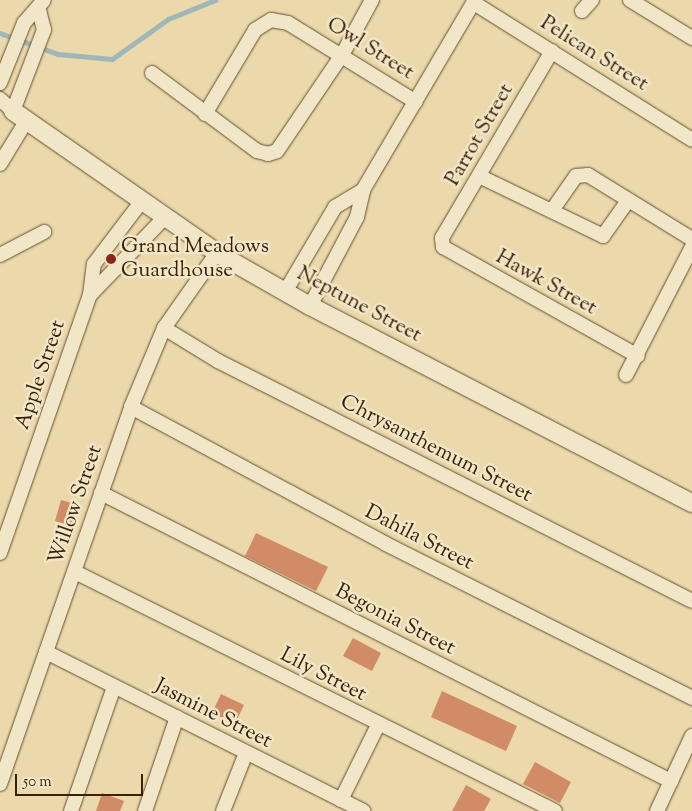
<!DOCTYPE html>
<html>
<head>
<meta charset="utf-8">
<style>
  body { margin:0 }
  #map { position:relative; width:692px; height:811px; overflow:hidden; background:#ebd9ac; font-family:"Sorts Mill Goudy",serif }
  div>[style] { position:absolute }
  .stream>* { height:5px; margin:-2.5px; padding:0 2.5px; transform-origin:2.5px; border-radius:2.5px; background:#9fb7b6 }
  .building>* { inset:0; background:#d18b66 }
  .roads { filter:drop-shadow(0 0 1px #664f2d) drop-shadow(0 0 1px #664f2d) }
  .minor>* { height:14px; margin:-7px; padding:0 7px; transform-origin:7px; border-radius:7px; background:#f2e6c9 }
  .tertiary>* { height:18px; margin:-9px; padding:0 9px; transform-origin:9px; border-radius:9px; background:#f2e6c9 }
  .dots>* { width:14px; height:14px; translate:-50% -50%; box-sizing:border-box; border:2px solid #f2e6c9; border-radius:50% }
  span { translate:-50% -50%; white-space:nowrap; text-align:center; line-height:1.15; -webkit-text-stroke:5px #f2e6c9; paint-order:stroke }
  .street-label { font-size:21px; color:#3a2103 }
  .poi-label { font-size:21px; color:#3a2103 }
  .left { translate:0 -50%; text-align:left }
  .scale { position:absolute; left:15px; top:774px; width:128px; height:22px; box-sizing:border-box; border:2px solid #3a2103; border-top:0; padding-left:6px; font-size:15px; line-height:18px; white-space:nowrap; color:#3a2103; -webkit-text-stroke:4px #f2e6c9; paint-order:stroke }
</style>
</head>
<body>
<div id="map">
  <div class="stream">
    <div style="left:0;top:33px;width:62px;rotate:19.9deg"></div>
    <div style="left:58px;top:54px;width:54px;rotate:5.3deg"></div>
    <div style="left:112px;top:59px;width:69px;rotate:-35.5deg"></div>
    <div style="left:168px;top:19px;width:51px;rotate:-22deg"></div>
  </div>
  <div class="building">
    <div style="clip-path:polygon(61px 500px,79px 505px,73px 526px,55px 521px)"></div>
    <div style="clip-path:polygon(256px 533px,328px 567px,316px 591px,245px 556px)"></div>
    <div style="clip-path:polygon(353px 638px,381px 653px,372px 671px,343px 656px)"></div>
    <div style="clip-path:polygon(442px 691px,517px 726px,506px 751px,431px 717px)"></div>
    <div style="clip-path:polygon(221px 694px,244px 705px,235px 724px,212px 713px)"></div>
    <div style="clip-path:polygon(535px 762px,571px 782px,560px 803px,523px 784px)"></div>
    <div style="clip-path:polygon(466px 785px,491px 799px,484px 811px,452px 811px)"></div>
    <div style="clip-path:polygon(102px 793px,124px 801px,120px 811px,96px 811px)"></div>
  </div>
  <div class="roads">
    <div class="minor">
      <div style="left:630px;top:0;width:73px;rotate:31.5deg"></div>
      <div style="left:474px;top:3px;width:257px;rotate:32.1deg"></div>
      <div style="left:582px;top:11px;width:15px;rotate:-48deg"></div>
      <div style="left:552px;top:51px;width:217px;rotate:120.5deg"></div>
      <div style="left:442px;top:238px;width:9px;rotate:84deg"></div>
      <div style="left:443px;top:247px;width:223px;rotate:29.2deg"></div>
      <div style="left:152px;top:73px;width:131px;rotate:36.6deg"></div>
      <div style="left:257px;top:151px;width:11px;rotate:15deg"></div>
      <div style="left:268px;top:154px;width:9px;rotate:-18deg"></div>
      <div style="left:277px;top:151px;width:116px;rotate:-55.9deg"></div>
      <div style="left:342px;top:55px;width:63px;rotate:-61.4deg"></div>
      <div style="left:0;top:83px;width:65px;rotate:-68.2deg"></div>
      <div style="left:24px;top:23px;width:30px;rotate:-49deg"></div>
      <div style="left:0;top:99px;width:18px;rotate:43deg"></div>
      <div style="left:13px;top:111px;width:87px;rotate:-69.1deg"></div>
      <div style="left:44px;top:30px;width:21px;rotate:-104deg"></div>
      <div style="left:205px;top:114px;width:98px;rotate:-59.2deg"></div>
      <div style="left:255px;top:30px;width:19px;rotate:-32deg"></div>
      <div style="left:271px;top:20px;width:17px;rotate:10deg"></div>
      <div style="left:288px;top:23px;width:150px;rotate:31.7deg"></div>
      <div style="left:0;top:164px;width:52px;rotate:-58.5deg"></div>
      <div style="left:479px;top:176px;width:138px;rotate:25.8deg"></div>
      <div style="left:603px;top:236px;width:42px;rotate:-54.8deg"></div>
      <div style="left:553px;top:209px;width:40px;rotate:-55.1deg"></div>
      <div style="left:576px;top:176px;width:12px;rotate:-5deg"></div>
      <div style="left:588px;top:175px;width:122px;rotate:31.6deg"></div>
      <div style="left:0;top:255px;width:50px;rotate:-27.6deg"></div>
      <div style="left:285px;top:292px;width:99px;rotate:-59.5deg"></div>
      <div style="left:335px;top:207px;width:33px;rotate:-31deg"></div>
      <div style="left:90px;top:295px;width:107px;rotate:-46.1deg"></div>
      <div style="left:310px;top:306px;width:101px;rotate:-62.2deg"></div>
      <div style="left:357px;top:217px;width:28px;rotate:-77deg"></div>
      <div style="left:363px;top:190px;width:221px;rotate:-59.5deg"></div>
      <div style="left:164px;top:328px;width:63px;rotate:31.4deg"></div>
      <div style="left:218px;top:361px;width:531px;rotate:26.85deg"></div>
      <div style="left:626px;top:375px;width:144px;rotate:-62.7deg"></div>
      <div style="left:131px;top:407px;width:289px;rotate:28.2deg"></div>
      <div style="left:386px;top:544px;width:343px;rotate:26.7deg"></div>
      <div style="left:101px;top:493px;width:639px;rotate:26.81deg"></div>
      <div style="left:0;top:553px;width:273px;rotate:-70.8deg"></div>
      <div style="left:90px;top:295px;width:31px;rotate:-83deg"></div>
      <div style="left:94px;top:264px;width:78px;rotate:-52.8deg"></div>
      <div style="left:75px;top:572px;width:536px;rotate:26.47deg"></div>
      <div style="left:46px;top:652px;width:355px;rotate:26.6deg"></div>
      <div style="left:0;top:784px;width:399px;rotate:-70.8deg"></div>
      <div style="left:131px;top:407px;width:86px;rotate:-67.3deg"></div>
      <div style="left:164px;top:328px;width:92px;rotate:-54.8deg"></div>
      <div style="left:341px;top:800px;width:84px;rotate:-63.7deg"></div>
      <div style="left:71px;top:811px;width:131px;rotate:-70.9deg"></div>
      <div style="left:145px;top:811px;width:99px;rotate:-71.2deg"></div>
      <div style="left:223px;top:811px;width:62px;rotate:-68.4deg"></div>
      <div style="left:657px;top:811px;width:83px;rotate:-65deg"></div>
    </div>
    <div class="tertiary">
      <div style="left:13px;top:111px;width:249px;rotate:34.8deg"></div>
      <div style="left:217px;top:253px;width:107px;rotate:29.7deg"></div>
      <div style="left:310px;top:306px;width:430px;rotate:27.3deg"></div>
    </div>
  </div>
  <div class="dots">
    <div style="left:111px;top:259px;background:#8f2418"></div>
  </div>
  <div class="street-label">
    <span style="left:370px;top:49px;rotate:32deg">Owl Street</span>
    <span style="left:594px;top:54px;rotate:32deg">Pelican Street</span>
    <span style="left:480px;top:135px;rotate:-60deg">Parrot Street</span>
    <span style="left:546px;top:283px;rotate:29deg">Hawk Street</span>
    <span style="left:359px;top:305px;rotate:28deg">Neptune Street</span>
    <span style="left:41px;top:375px;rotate:-71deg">Apple Street</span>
    <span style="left:436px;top:449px;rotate:27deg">Chrysanthemum Street</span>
    <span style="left:76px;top:505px;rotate:-71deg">Willow Street</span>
    <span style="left:419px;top:538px;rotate:27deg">Dahila Street</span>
    <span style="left:395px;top:620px;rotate:27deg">Begonia Street</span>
    <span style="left:323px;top:675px;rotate:27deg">Lily Street</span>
    <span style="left:213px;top:714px;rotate:27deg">Jasmine Street</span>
  </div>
  <div class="poi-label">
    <span class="left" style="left:121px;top:259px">Grand Meadows<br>Guardhouse</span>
  </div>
  <div class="scale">50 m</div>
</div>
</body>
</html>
